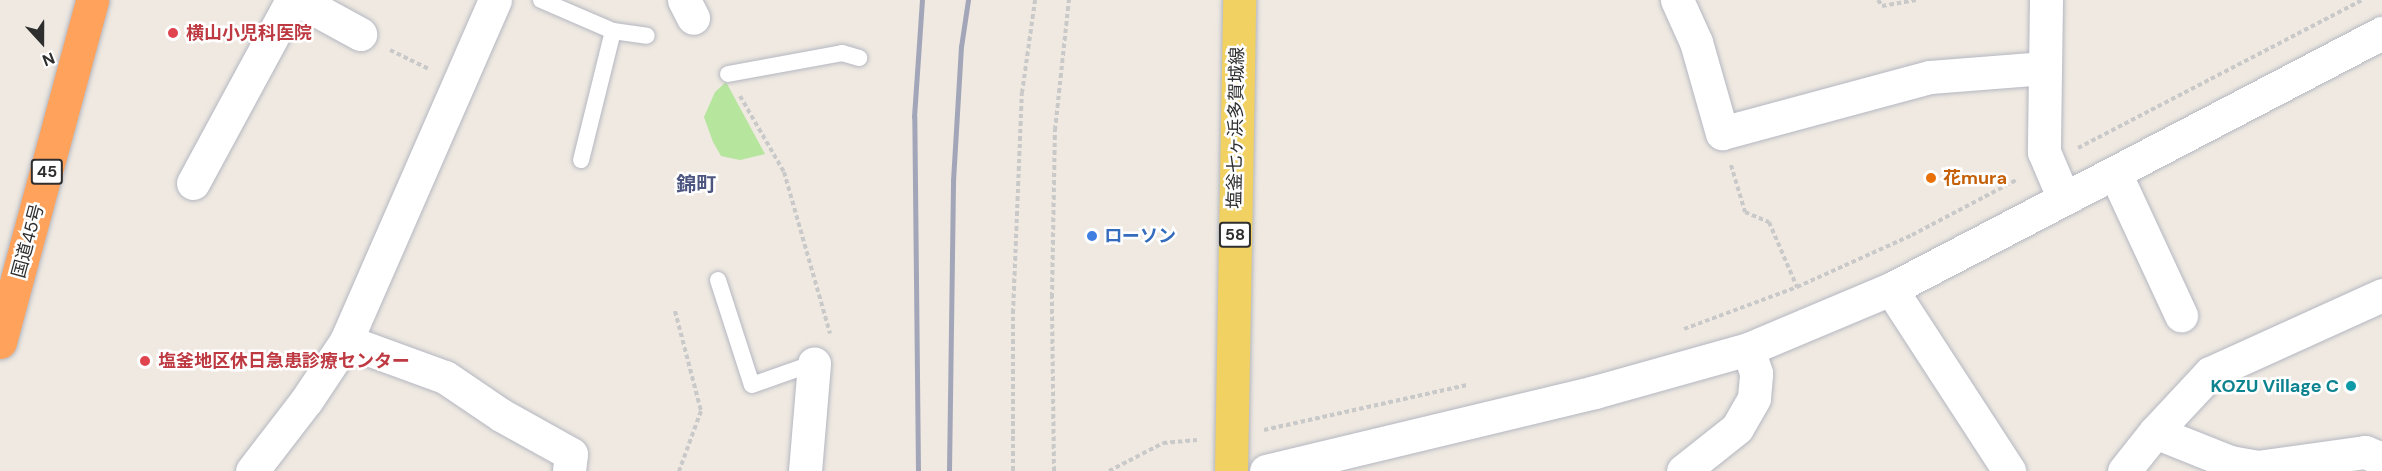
<!DOCTYPE html>
<html>
<head>
<meta charset="utf-8">
<style>
  body { margin:0 }
  #map { position:relative; width:2382px; height:471px; overflow:hidden; background:#efe9e1; font-family:"DM Sans","Noto Sans JP",sans-serif }
  div>[style] { position:absolute }
  .green>* { inset:0; background:#b6e59e }
  .path>* { height:4px; margin-top:-2px; transform-origin:0; background:repeating-linear-gradient(90deg,#c9c9c9 0 4.5px,transparent 0 7.5px) }
  .roads { filter:drop-shadow(0 0 2px #b4b7c1) drop-shadow(0 0 2px #b4b7c1) }
  .lane>* { height:16px; margin:-8px; padding:0 8px; transform-origin:8px; border-radius:8px; background:#fff }
  .street>* { height:33px; margin:-16.5px; padding:0 16.5px; transform-origin:16.5px; border-radius:16.5px; background:#fff }
  .secondary>* { height:33px; margin:-16.5px; padding:0 16.5px; transform-origin:16.5px; border-radius:16.5px; background:#fff }
  .primary>* { height:33px; margin:-16.5px; padding:0 16.5px; transform-origin:16.5px; border-radius:16.5px; background:#f2d163 }
  .highway>* { height:33px; margin:-16.5px; padding:0 16.5px; transform-origin:16.5px; border-radius:16.5px; background:#ffa35c }
  .rail>* { height:4.5px; margin:-2.25px; padding:0 2.25px; transform-origin:2.25px; border-radius:2.25px; background:#a3a6b8 }
  .dots>* { width:16px; height:16px; translate:-50% -50%; box-sizing:border-box; border:3px solid #fff; border-radius:50% }
  span { translate:-50% -50%; white-space:nowrap; text-align:center; line-height:1.15; -webkit-text-stroke:5px #fff; paint-order:stroke }
  .shield-label span { padding:2px 4px; background:#fff; border:2px solid; border-radius:4px; -webkit-text-stroke-width:0 }
  .shield-label { font-size:16px; color:#2e2e2e; font-weight:700 }
  .health-label { font-size:18px; color:#be3a42; font-weight:700 }
  .left { translate:0 -50%; text-align:left }
  .street-label { font-size:18px; color:#2e2e2e }
  .food-label { font-size:18px; color:#c56008; font-weight:700 }
  .shop-label { font-size:18px; color:#366cbe; font-weight:700 }
  .culture-label { font-size:18px; color:#0d838f; font-weight:700 }
  .right { translate:-100% -50%; text-align:right }
  .neighbourhood-label { font-size:20px; color:#4d5680; font-weight:700 }
  .north { position:absolute; left:12px; top:12px; width:60px; height:60px; -webkit-text-stroke:4px #fff; paint-order:stroke; rotate:159deg; font-size:16px; font-weight:700; line-height:24px; text-align:center; color:#2e2e2e }
  .north::after { content:''; display:block; margin:auto; width:21px; height:27px; background:#2e2e2e; clip-path:polygon(50% 0,100% 100%,50% 72%,0 100%) }
</style>
</head>
<body>
<div id="map">
  <div class="green">
    <div style="clip-path:polygon(726px 82px,765px 154px,740px 160px,721px 156px,713px 142px,704px 117px,715px 92px)"></div>
  </div>
  <div class="path">
    <div style="left:1878px;top:0;width:7px;rotate:56deg"></div>
    <div style="left:1882px;top:6px;width:35px;rotate:-10deg"></div>
    <div style="left:390px;top:50px;width:43px;rotate:26deg"></div>
    <div style="left:740px;top:96px;width:88px;rotate:59.9deg"></div>
    <div style="left:784px;top:172px;width:168px;rotate:74.1deg"></div>
    <div style="left:2078px;top:148px;width:320px;rotate:-27.5deg"></div>
    <div style="left:1731px;top:165px;width:49px;rotate:73.4deg"></div>
    <div style="left:1745px;top:212px;width:26px;rotate:23deg"></div>
    <div style="left:1769px;top:222px;width:71px;rotate:66.7deg"></div>
    <div style="left:675px;top:311px;width:103px;rotate:75.4deg"></div>
    <div style="left:701px;top:411px;width:64px;rotate:110.1deg"></div>
    <div style="left:1684px;top:329px;width:121px;rotate:-20.4deg"></div>
    <div style="left:1797px;top:287px;width:126px;rotate:-24.3deg"></div>
    <div style="left:1912px;top:235px;width:120px;rotate:-27.8deg"></div>
    <div style="left:1264px;top:430px;width:208px;rotate:-12.5deg"></div>
    <div style="left:1013px;top:471px;width:158px;rotate:-90deg"></div>
    <div style="left:1013px;top:313px;width:220px;rotate:-87.7deg"></div>
    <div style="left:1022px;top:93px;width:94px;rotate:-82deg"></div>
    <div style="left:1054px;top:471px;width:174px;rotate:-90.7deg"></div>
    <div style="left:1052px;top:297px;width:167px;rotate:-89deg"></div>
    <div style="left:1055px;top:130px;width:131px;rotate:-83.9deg"></div>
    <div style="left:1109px;top:471px;width:61px;rotate:-27.4deg"></div>
    <div style="left:1163px;top:443px;width:34px;rotate:-5deg"></div>
  </div>
  <div class="roads">
    <div class="lane">
      <div style="left:541px;top:0;width:78px;rotate:23.3deg"></div>
      <div style="left:613px;top:31px;width:133px;rotate:103.9deg"></div>
      <div style="left:613px;top:31px;width:34px;rotate:8deg"></div>
      <div style="left:728px;top:74px;width:116px;rotate:-10.4deg"></div>
      <div style="left:842px;top:53px;width:18px;rotate:16deg"></div>
      <div style="left:718px;top:280px;width:110px;rotate:72.1deg"></div>
      <div style="left:752px;top:385px;width:66px;rotate:-19.5deg"></div>
    </div>
    <div class="street">
      <div style="left:298px;top:0;width:71px;rotate:28.7deg"></div>
      <div style="left:684px;top:0;width:20px;rotate:63deg"></div>
      <div style="left:1677px;top:0;width:46px;rotate:65.7deg"></div>
      <div style="left:1696px;top:42px;width:95px;rotate:74.1deg"></div>
      <div style="left:1722px;top:133px;width:215px;rotate:-15.1deg"></div>
      <div style="left:1930px;top:77px;width:115px;rotate:-4.5deg"></div>
      <div style="left:2046px;top:0;width:152px;rotate:90.8deg"></div>
      <div style="left:2044px;top:152px;width:51px;rotate:66.9deg"></div>
      <div style="left:2115px;top:173px;width:157px;rotate:65.1deg"></div>
      <div style="left:193px;top:183px;width:208px;rotate:-61.6deg"></div>
      <div style="left:1891px;top:289px;width:217px;rotate:57deg"></div>
      <div style="left:346px;top:341px;width:105px;rotate:20deg"></div>
      <div style="left:445px;top:377px;width:68px;rotate:34.2deg"></div>
      <div style="left:501px;top:415px;width:80px;rotate:29.1deg"></div>
      <div style="left:571px;top:454px;width:17px;rotate:97deg"></div>
      <div style="left:2155px;top:432px;width:81px;rotate:21.8deg"></div>
      <div style="left:2230px;top:462px;width:27px;rotate:10deg"></div>
      <div style="left:2257px;top:467px;width:109px;rotate:-7.9deg"></div>
      <div style="left:2365px;top:452px;width:18px;rotate:22deg"></div>
      <div style="left:805px;top:471px;width:108px;rotate:-85.2deg"></div>
      <div style="left:1683px;top:471px;width:69px;rotate:-38.5deg"></div>
      <div style="left:1737px;top:428px;width:34px;rotate:-60deg"></div>
      <div style="left:1754px;top:398px;width:25px;rotate:-85deg"></div>
      <div style="left:1756px;top:373px;width:25px;rotate:-108deg"></div>
      <div style="left:2124px;top:471px;width:50px;rotate:-51.5deg"></div>
      <div style="left:2155px;top:432px;width:81px;rotate:-47deg"></div>
      <div style="left:2210px;top:373px;width:189px;rotate:-24.4deg"></div>
    </div>
    <div class="secondary">
      <div style="left:252px;top:471px;width:88px;rotate:-52.4deg"></div>
      <div style="left:306px;top:401px;width:72px;rotate:-56.3deg"></div>
      <div style="left:346px;top:341px;width:372px;rotate:-66.4deg"></div>
      <div style="left:1266px;top:471px;width:338px;rotate:-13.5deg"></div>
      <div style="left:1595px;top:392px;width:159px;rotate:-15.7deg"></div>
      <div style="left:1748px;top:349px;width:155px;rotate:-22.8deg"></div>
      <div style="left:1891px;top:289px;width:554px;rotate:-27.54deg"></div>
    </div>
    <div class="primary">
      <div style="left:1231px;top:471px;width:471px;rotate:-89deg"></div>
    </div>
    <div class="highway">
      <div style="left:0;top:342px;width:354px;rotate:-74.9deg"></div>
    </div>
  </div>
  <div class="rail">
    <div style="left:918px;top:471px;width:354px;rotate:-90.6deg"></div>
    <div style="left:914px;top:117px;width:117px;rotate:-86.1deg"></div>
    <div style="left:949px;top:471px;width:290px;rotate:-89.2deg"></div>
    <div style="left:953px;top:181px;width:134px;rotate:-86.6deg"></div>
    <div style="left:961px;top:47px;width:48px;rotate:-81.5deg"></div>
  </div>
  <div class="dots">
    <div style="left:173px;top:33px;background:#e0444e"></div>
    <div style="left:1931px;top:178px;background:#e8710a"></div>
    <div style="left:1092px;top:236px;background:#3f7fe0"></div>
    <div style="left:145px;top:361px;background:#e0444e"></div>
    <div style="left:2351px;top:386px;background:#0f9aa8"></div>
  </div>
  <div class="shield-label">
    <span style="left:47px;top:172px">45</span>
    <span style="left:1235px;top:235px">58</span>
  </div>
  <div class="health-label">
    <span class="left" style="left:186px;top:33px">横山小児科医院</span>
    <span class="left" style="left:158px;top:361px">塩釜地区休日急患診療センター</span>
  </div>
  <div class="street-label">
    <span style="left:1236px;top:128px;rotate:-89deg">塩釜七ヶ浜多賀城線</span>
    <span style="left:28px;top:241px;rotate:-75deg">国道45号</span>
  </div>
  <div class="food-label">
    <span class="left" style="left:1943px;top:178px">花mura</span>
  </div>
  <div class="shop-label">
    <span class="left" style="left:1104px;top:236px">ローソン</span>
  </div>
  <div class="culture-label">
    <span class="right" style="left:2339px;top:386px">KOZU Village C</span>
  </div>
  <div class="neighbourhood-label">
    <span style="left:696px;top:184px">錦町</span>
  </div>
  <div class="north">N</div>
</div>
</body>
</html>
